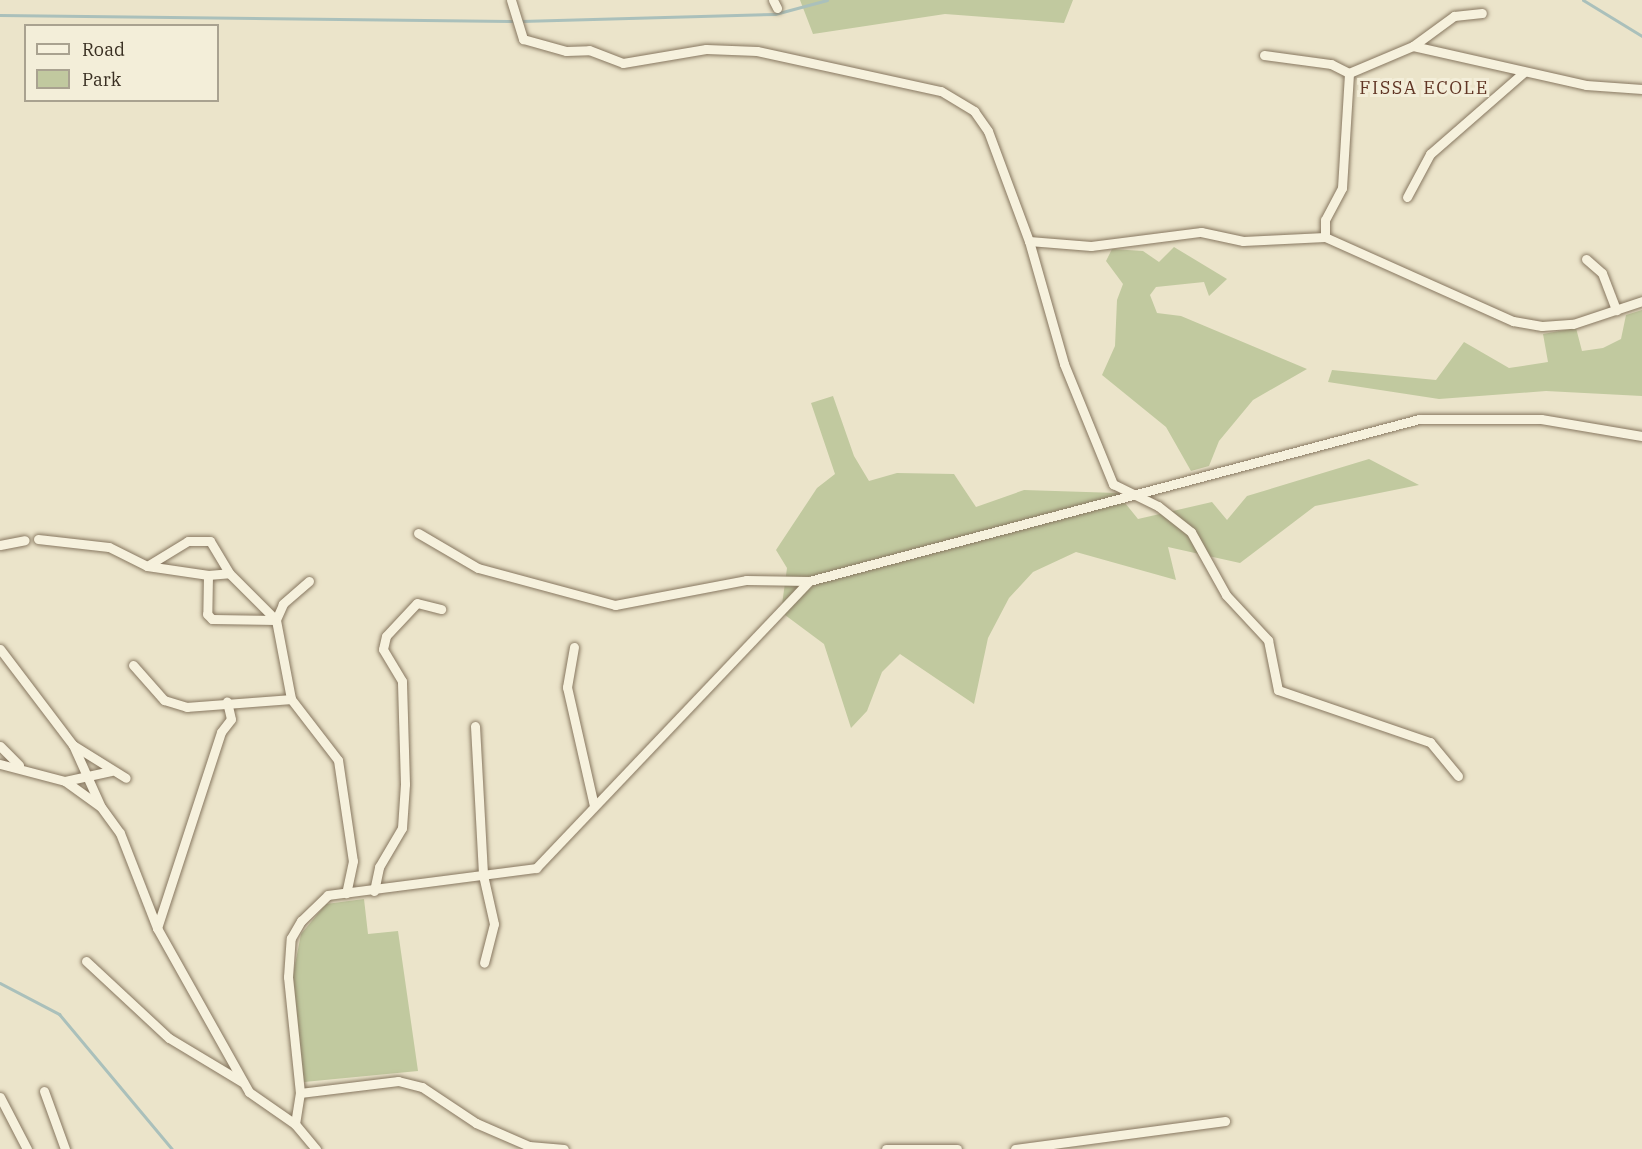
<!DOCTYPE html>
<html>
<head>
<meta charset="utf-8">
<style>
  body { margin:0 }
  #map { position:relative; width:1642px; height:1149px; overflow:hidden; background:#ebe4ca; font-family:"IBM Plex Serif",serif }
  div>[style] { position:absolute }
  .green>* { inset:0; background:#c1c99f }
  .stream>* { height:3px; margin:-1.5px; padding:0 1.5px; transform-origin:1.5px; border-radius:1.5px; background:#aac0bb }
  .roads { filter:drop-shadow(0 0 2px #877760) drop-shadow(0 0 2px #877760) }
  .minor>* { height:9px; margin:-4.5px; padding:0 4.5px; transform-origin:4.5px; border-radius:4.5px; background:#f6f1dd }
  span { translate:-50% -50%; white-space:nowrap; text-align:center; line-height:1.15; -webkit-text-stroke:6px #f3eed9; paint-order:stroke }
  .neighbourhood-label { font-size:18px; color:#613625; letter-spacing:1.5px }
  .legend { position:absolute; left:24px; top:24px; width:195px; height:78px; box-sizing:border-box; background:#f3eed9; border:2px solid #a9a290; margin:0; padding:8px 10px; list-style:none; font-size:18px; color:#392f22 }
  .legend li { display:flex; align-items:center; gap:12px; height:30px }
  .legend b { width:30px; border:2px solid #a9a290 }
</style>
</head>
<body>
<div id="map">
  <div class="green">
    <div style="clip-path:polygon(800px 0,1073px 0,1064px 23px,945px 14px,813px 34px)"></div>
    <div style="clip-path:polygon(1174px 247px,1227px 279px,1209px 296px,1204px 282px,1156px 287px,1150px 295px,1157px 313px,1181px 316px,1307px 369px,1253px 400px,1219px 441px,1209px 466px,1191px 471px,1166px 427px,1102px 375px,1115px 346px,1117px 300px,1123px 284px,1106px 261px,1112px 249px,1143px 251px,1159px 262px)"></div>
    <div style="clip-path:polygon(1642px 310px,1642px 396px,1546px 391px,1439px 399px,1328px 382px,1332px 370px,1436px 380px,1464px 342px,1509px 368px,1548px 362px,1543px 334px,1576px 328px,1582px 351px,1603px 348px,1621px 339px,1626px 315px)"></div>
    <div style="clip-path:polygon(833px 396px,854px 456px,869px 481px,897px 473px,954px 474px,976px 507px,1024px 490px,1117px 493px,1138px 519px,1212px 502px,1227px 520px,1247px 496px,1369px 459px,1419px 485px,1315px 506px,1240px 563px,1168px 547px,1176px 580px,1076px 552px,1033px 572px,1009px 598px,988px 638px,974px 704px,900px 654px,882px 672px,867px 711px,851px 728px,824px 644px,781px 612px,787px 568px,776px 550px,817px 488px,835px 474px,811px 403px)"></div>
    <div style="clip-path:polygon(364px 899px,368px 934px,398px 931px,418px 1071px,304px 1082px,293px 975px,301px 934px,326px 904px)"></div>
  </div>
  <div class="stream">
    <div style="left:1583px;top:0;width:69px;rotate:31.4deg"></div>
    <div style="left:0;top:15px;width:514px;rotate:0.67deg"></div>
    <div style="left:521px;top:21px;width:254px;rotate:-1.6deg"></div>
    <div style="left:775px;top:14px;width:54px;rotate:-15.1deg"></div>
    <div style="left:0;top:983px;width:67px;rotate:27.7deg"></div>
    <div style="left:59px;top:1014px;width:176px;rotate:50.1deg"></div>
  </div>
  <div class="roads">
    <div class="minor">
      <div style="left:511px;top:0;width:41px;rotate:72.9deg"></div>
      <div style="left:523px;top:39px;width:45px;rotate:15.6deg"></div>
      <div style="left:566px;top:51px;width:23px;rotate:-2deg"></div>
      <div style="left:589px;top:50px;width:36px;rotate:21deg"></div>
      <div style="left:623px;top:63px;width:84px;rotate:-9.6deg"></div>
      <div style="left:706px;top:49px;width:51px;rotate:2.2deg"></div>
      <div style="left:757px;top:51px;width:188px;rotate:12.3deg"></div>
      <div style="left:941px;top:91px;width:39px;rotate:31deg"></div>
      <div style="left:974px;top:111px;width:24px;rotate:55deg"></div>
      <div style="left:988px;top:131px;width:117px;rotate:69.6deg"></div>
      <div style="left:1029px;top:241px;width:128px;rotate:74.1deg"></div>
      <div style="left:1064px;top:364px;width:130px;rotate:67.8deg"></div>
      <div style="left:1113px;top:484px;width:50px;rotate:26.1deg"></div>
      <div style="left:1158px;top:506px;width:42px;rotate:38.2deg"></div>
      <div style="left:1191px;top:532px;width:72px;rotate:60.9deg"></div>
      <div style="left:1226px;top:595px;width:62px;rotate:47deg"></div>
      <div style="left:1268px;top:640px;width:51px;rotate:78.7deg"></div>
      <div style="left:1278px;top:690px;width:161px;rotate:18.9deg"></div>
      <div style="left:1430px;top:742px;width:44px;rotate:50.5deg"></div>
      <div style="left:773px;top:0;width:9px;rotate:63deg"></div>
      <div style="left:1413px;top:46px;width:177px;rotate:12.7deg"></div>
      <div style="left:1586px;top:85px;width:56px;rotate:4.1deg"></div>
      <div style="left:1264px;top:55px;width:68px;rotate:7.7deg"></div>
      <div style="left:1331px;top:64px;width:20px;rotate:27deg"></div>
      <div style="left:1407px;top:197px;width:49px;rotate:-61.9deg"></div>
      <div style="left:1430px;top:154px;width:125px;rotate:-41.1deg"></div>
      <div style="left:1325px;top:237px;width:17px;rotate:-90deg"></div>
      <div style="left:1325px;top:220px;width:36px;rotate:-62deg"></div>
      <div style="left:1342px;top:188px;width:115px;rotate:-86.5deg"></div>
      <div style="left:1349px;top:73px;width:69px;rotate:-22.9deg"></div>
      <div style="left:1413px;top:46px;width:51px;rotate:-36.2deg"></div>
      <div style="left:1454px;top:16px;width:28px;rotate:-6deg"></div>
      <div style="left:1029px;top:241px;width:62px;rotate:4.6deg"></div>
      <div style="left:1091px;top:246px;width:111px;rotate:-7.3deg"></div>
      <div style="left:1201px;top:232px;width:43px;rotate:12.1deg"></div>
      <div style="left:1243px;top:241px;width:82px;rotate:-2.8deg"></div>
      <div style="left:1325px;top:237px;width:206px;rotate:24.1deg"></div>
      <div style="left:1513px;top:321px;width:29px;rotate:10deg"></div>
      <div style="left:1542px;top:326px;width:31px;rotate:-4deg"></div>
      <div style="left:1573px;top:324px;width:73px;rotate:-18.4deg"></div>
      <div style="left:1586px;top:259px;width:21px;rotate:41deg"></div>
      <div style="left:1602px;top:273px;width:40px;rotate:69deg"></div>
      <div style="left:418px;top:533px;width:69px;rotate:30.3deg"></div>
      <div style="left:478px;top:568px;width:142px;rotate:15.1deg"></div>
      <div style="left:615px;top:605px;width:133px;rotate:-10.8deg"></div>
      <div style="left:746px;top:580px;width:63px;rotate:0.9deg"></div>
      <div style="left:38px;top:539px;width:71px;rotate:6.4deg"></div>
      <div style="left:109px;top:547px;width:42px;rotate:26.6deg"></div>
      <div style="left:147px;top:566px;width:48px;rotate:-31.4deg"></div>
      <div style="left:188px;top:541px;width:22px"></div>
      <div style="left:210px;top:541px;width:37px;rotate:59deg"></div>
      <div style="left:0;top:545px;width:25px;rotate:-11deg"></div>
      <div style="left:147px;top:566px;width:62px;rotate:8.4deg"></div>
      <div style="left:208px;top:575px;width:39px;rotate:91deg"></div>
      <div style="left:207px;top:614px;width:7px;rotate:45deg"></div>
      <div style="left:212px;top:619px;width:64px;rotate:0.9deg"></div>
      <div style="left:208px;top:575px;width:21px;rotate:-5deg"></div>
      <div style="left:229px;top:573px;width:66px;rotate:45deg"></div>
      <div style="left:309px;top:581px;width:35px;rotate:139deg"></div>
      <div style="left:283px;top:604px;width:17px;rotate:114deg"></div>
      <div style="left:276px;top:620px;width:80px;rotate:79.2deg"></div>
      <div style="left:291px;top:699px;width:77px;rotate:52.4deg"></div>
      <div style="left:338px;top:760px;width:102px;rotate:81.6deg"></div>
      <div style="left:353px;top:861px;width:33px;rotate:102deg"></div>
      <div style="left:574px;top:647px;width:41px;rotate:99.9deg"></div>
      <div style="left:567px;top:687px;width:122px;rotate:77.2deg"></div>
      <div style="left:0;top:649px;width:121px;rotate:52.8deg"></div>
      <div style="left:73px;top:745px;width:66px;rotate:65.8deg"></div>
      <div style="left:133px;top:665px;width:47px;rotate:48.5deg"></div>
      <div style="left:164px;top:700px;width:24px;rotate:17deg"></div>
      <div style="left:187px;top:707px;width:104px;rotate:-4.4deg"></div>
      <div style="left:475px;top:726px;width:149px;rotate:86.9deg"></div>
      <div style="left:483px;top:875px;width:50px;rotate:77.3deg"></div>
      <div style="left:494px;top:924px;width:40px;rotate:104.4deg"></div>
      <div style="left:73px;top:745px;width:62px;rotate:31.9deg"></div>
      <div style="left:0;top:746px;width:27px;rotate:45deg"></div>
      <div style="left:0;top:764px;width:67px;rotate:14.7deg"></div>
      <div style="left:65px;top:781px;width:44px;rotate:35.8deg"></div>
      <div style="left:101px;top:807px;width:32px;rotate:54deg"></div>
      <div style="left:120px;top:833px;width:102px;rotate:68.7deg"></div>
      <div style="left:157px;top:928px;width:188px;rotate:60.7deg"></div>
      <div style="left:249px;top:1092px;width:56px;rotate:34.8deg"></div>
      <div style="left:295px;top:1124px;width:33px;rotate:50deg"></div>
      <div style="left:65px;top:781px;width:47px;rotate:-12.3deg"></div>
      <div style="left:374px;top:891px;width:25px;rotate:-78deg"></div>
      <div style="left:379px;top:867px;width:45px;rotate:-59.5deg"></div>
      <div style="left:402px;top:828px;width:44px;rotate:-86.1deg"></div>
      <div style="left:405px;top:784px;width:103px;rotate:-91.7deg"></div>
      <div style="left:402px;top:681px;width:37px;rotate:-121deg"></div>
      <div style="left:383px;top:649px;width:13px;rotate:-77deg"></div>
      <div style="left:386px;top:636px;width:45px;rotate:-46.8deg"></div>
      <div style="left:417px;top:603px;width:25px;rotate:14deg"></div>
      <div style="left:157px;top:928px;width:206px;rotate:-71.9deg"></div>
      <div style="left:221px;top:732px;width:16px;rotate:-52deg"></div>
      <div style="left:231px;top:719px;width:18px;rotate:-103deg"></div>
      <div style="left:86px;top:961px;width:113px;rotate:42.9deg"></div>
      <div style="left:169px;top:1038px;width:87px;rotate:31deg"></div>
      <div style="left:44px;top:1091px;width:62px;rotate:70.1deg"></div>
      <div style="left:300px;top:1093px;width:99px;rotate:-7deg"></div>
      <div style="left:398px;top:1081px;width:25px;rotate:14deg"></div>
      <div style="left:422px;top:1087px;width:65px;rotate:33.7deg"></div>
      <div style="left:476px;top:1123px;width:58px;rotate:23.5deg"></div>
      <div style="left:529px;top:1146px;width:35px;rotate:5deg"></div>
      <div style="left:0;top:1097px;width:59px;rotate:62.6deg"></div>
      <div style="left:295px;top:1124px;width:31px;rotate:-81deg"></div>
      <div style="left:300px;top:1093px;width:117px;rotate:-95.9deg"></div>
      <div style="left:288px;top:977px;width:39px;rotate:-86deg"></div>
      <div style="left:291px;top:938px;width:20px;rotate:-60deg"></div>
      <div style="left:301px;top:921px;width:37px;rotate:-44deg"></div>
      <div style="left:328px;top:895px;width:210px;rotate:-7.4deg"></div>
      <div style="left:536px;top:868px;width:396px;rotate:-46.4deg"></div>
      <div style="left:809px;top:581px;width:631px;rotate:-14.87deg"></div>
      <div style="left:1419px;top:419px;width:122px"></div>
      <div style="left:1541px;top:419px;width:102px;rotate:9.6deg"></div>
      <div style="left:886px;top:1149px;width:71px"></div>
      <div style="left:1015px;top:1149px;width:212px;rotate:-7.6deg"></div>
    </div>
  </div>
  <div class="neighbourhood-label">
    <span style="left:1424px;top:88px">FISSA ECOLE</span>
  </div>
  <ul class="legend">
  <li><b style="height:8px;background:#f6f1dd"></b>Road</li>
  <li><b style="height:16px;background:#c1c99f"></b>Park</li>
  </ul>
</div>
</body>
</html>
